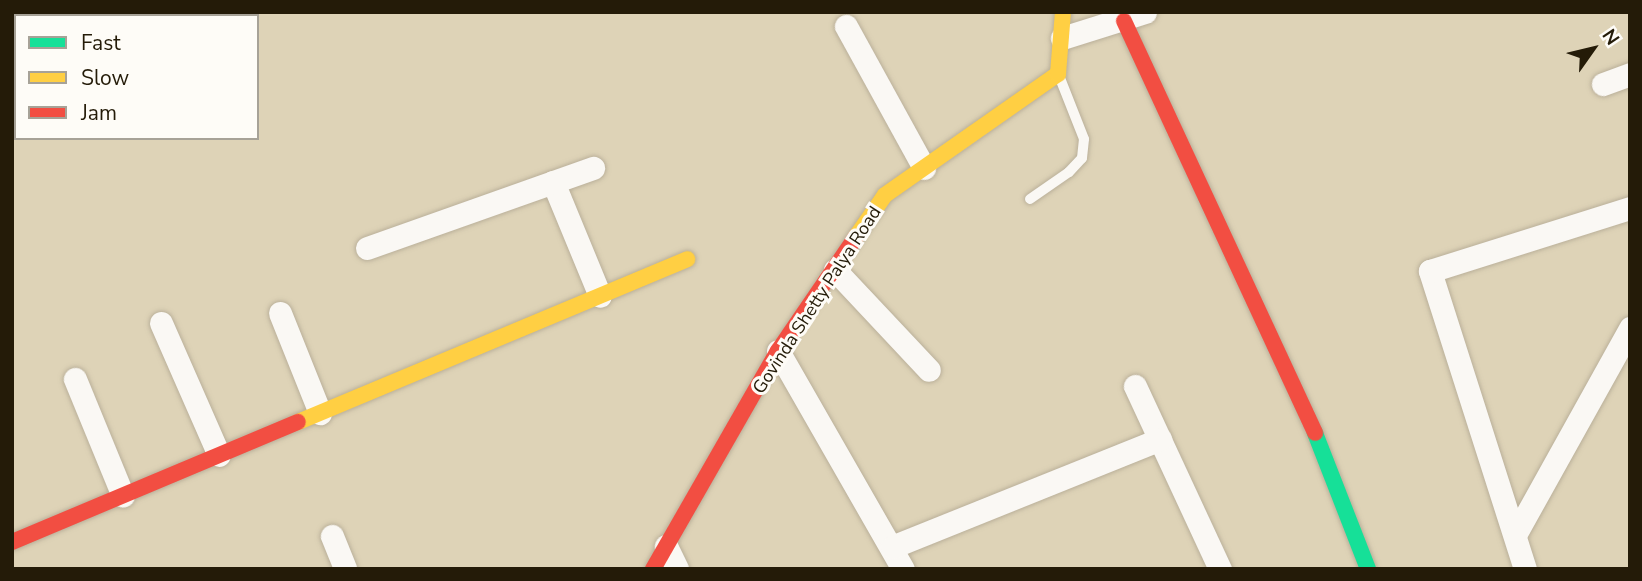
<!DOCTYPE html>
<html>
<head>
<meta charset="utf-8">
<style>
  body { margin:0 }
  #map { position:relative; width:1642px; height:581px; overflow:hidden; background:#ded3b7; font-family:"Nunito Sans",sans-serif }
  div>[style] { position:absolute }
  .roads { filter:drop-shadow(0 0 2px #bab09a) drop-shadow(0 0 2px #bab09a) }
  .lane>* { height:10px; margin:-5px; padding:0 5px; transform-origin:5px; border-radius:5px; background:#faf8f4 }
  .street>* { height:23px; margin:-11.5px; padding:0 11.5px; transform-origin:11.5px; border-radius:11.5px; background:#faf8f4 }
  .fast>* { height:16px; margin:-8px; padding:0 8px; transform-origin:8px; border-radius:8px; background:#16e098 }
  .slow>* { height:16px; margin:-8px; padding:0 8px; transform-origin:8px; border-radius:8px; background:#ffcf43 }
  .jam>* { height:16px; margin:-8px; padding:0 8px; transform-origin:8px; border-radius:8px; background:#f24e42 }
  span { translate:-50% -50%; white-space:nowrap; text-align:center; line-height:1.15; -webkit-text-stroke:6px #fefcf7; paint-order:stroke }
  .street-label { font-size:18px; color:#241b08 }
  .frame { position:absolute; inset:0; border:14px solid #241b08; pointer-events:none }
  .legend { position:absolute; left:14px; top:14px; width:245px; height:126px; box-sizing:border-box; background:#fefcf7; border:2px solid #a7a297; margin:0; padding:9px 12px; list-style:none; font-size:21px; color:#241b08 }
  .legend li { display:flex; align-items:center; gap:14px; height:35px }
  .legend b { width:35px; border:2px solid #a7a297 }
  .north { position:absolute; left:1558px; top:14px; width:70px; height:70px; -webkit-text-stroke:5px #fefcf7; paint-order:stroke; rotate:56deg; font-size:19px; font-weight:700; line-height:28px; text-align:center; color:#241b08 }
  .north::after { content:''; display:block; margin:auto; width:24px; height:32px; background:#241b08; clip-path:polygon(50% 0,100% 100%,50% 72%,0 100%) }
</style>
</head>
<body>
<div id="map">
  <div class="roads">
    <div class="lane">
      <div style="left:1030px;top:199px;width:47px;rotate:-34.7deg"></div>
      <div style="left:1069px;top:172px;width:19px;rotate:-47deg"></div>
      <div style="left:1082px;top:158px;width:19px;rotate:-84deg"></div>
      <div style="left:1084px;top:139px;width:66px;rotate:-111.5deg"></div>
    </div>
    <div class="street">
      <div style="left:192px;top:16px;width:11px;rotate:-22deg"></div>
      <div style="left:846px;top:26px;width:162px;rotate:61.2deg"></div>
      <div style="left:1062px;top:38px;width:87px;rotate:-17.4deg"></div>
      <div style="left:12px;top:80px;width:4px;rotate:-14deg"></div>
      <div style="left:1603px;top:84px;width:29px;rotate:-20deg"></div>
      <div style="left:553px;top:182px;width:123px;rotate:67.6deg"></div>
      <div style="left:367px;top:248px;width:240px;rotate:-19.5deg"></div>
      <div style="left:835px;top:270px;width:137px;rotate:46.8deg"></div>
      <div style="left:280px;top:313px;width:108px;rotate:68.2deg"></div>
      <div style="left:161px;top:323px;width:144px;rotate:66.3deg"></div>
      <div style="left:778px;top:351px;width:251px;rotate:60.2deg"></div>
      <div style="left:75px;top:379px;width:126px;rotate:67.7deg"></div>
      <div style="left:1135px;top:386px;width:202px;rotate:65.1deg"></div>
      <div style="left:1515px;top:535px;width:237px;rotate:-60.9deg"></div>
      <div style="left:332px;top:536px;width:35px;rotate:68deg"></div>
      <div style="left:666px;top:546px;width:25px;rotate:64deg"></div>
      <div style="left:892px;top:547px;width:289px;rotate:-21.9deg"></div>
      <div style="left:1525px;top:569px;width:313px;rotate:-107.7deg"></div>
      <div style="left:1430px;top:271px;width:210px;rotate:-17.5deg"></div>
    </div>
    <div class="fast">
      <div style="left:1315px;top:433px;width:146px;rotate:68.7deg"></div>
    </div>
    <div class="slow">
      <div style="left:855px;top:238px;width:52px;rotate:-55.1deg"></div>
      <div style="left:885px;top:195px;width:211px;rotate:-35deg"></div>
      <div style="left:1058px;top:74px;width:62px;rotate:-85.4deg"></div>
      <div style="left:298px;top:422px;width:422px;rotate:-22.7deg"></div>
    </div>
    <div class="jam">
      <div style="left:1124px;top:21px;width:454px;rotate:65.1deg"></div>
      <div style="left:12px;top:542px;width:310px;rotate:-22.8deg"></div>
      <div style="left:653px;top:569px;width:251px;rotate:-60.2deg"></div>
      <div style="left:778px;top:351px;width:137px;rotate:-55.7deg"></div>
    </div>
  </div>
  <div class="street-label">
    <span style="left:817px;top:300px;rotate:-57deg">Govinda Shetty Palya Road</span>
  </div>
  <div class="frame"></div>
  <ul class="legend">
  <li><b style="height:9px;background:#16e098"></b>Fast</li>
  <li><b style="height:9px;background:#ffcf43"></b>Slow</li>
  <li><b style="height:9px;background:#f24e42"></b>Jam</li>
  </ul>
  <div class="north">N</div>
</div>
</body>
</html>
